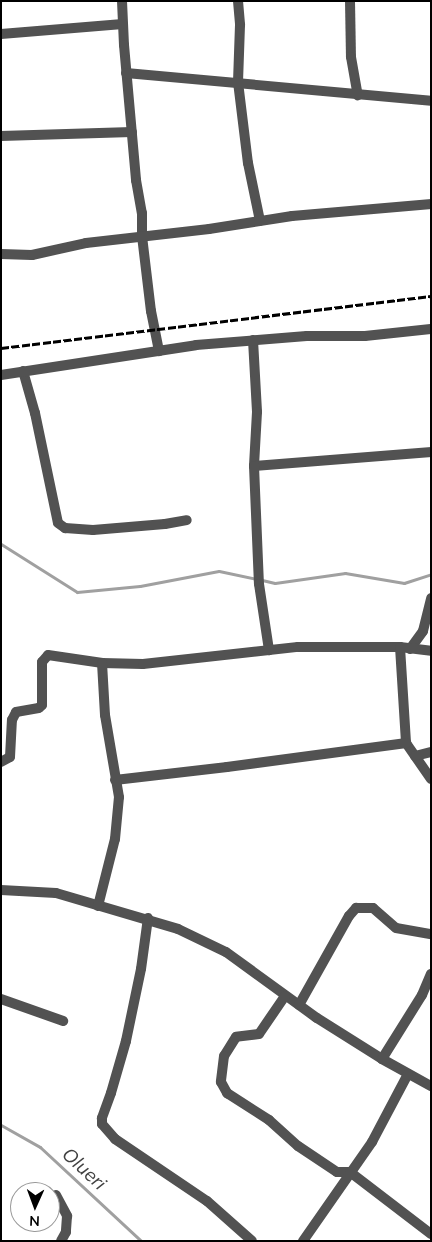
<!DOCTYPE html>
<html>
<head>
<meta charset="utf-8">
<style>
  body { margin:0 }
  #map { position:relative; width:432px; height:1242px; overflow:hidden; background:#fff; font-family:Mulish,sans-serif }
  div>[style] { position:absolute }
  .stream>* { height:3px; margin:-1.5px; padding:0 1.5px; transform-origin:1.5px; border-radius:1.5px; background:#a0a0a0 }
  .minor>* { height:10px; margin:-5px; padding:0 5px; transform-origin:5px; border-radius:5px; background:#525252 }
  .rail>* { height:3px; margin-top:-1.5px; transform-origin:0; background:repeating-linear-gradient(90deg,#000 0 8px,transparent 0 10.5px) }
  span { translate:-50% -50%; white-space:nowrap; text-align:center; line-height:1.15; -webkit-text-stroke:4.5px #fff; paint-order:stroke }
  .water-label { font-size:19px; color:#414141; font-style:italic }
  .frame { position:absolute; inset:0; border:2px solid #000; pointer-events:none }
  .north { position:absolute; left:10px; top:1182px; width:50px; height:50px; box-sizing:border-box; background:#fff; border:1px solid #999; border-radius:50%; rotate:182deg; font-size:14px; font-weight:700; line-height:20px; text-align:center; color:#000 }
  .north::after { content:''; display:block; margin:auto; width:18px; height:22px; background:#000; clip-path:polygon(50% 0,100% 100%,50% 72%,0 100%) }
</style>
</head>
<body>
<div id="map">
  <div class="stream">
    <div style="left:1px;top:544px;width:90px;rotate:32.3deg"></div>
    <div style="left:77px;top:592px;width:63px;rotate:-5.4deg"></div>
    <div style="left:140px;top:586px;width:80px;rotate:-10.8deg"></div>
    <div style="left:219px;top:571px;width:38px;rotate:12deg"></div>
    <div style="left:262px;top:580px;width:13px;rotate:13deg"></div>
    <div style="left:275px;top:583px;width:71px;rotate:-8.1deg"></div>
    <div style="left:345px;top:573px;width:60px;rotate:9.6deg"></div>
    <div style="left:404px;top:583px;width:28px;rotate:-18deg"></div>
    <div style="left:1px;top:1125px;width:45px;rotate:29.4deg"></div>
    <div style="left:40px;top:1147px;width:138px;rotate:42.9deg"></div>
  </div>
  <div class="minor">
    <div style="left:122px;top:1px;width:44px;rotate:87.4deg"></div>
    <div style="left:124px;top:45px;width:136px;rotate:84.9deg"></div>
    <div style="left:136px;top:180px;width:34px;rotate:80deg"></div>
    <div style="left:142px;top:213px;width:23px;rotate:90deg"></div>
    <div style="left:142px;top:236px;width:76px;rotate:83.2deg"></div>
    <div style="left:151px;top:311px;width:41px;rotate:78.7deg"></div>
    <div style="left:238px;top:1px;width:24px;rotate:85deg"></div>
    <div style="left:240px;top:25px;width:57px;rotate:92deg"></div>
    <div style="left:238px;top:82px;width:82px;rotate:83deg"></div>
    <div style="left:248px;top:163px;width:59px;rotate:78.3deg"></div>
    <div style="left:350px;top:1px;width:56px;rotate:89deg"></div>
    <div style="left:351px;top:57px;width:39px;rotate:80deg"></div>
    <div style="left:1px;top:34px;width:122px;rotate:-4.7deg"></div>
    <div style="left:126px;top:73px;width:306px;rotate:5.2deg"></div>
    <div style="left:1px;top:136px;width:131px;rotate:-1.7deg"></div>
    <div style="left:1px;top:254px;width:31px;rotate:2deg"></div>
    <div style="left:32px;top:255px;width:55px;rotate:-12.5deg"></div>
    <div style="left:86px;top:243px;width:124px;rotate:-6.5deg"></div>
    <div style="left:209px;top:229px;width:84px;rotate:-8.9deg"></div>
    <div style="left:292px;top:216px;width:140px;rotate:-4.9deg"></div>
    <div style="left:253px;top:340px;width:72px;rotate:86.8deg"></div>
    <div style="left:257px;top:412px;width:54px;rotate:93.2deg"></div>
    <div style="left:254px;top:466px;width:178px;rotate:-4.5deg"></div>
    <div style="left:23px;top:371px;width:44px;rotate:74.1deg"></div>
    <div style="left:35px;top:413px;width:112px;rotate:78.2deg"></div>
    <div style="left:58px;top:523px;width:9px;rotate:36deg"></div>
    <div style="left:65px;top:528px;width:28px;rotate:4deg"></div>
    <div style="left:93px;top:530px;width:72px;rotate:-4.8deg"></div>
    <div style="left:165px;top:524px;width:22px;rotate:-10deg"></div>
    <div style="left:1px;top:375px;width:197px;rotate:-8.7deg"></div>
    <div style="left:196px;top:345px;width:111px;rotate:-4.6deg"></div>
    <div style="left:307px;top:336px;width:58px"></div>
    <div style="left:365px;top:336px;width:66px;rotate:-6.1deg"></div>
    <div style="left:254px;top:466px;width:118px;rotate:87.6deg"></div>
    <div style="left:259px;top:584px;width:67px;rotate:81.4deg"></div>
    <div style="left:400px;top:647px;width:96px;rotate:86.4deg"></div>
    <div style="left:406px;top:743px;width:44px;rotate:55.2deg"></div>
    <div style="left:410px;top:649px;width:22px;rotate:-54deg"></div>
    <div style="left:423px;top:631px;width:34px;rotate:-76deg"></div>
    <div style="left:415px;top:756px;width:16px;rotate:-14deg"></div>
    <div style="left:1px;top:762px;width:10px;rotate:-29deg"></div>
    <div style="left:10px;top:757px;width:37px;rotate:-87deg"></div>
    <div style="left:12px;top:720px;width:9px;rotate:-63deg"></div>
    <div style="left:16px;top:712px;width:23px;rotate:-10deg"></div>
    <div style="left:39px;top:708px;width:4px;rotate:-45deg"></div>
    <div style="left:42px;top:705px;width:43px;rotate:-90deg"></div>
    <div style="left:42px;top:662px;width:9px;rotate:-49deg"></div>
    <div style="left:48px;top:655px;width:55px;rotate:8.4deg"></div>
    <div style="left:102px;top:663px;width:41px;rotate:1.4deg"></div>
    <div style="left:143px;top:664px;width:156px;rotate:-6.3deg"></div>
    <div style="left:298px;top:647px;width:102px"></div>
    <div style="left:400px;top:647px;width:31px;rotate:7deg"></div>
    <div style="left:115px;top:780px;width:113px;rotate:-6.6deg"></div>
    <div style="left:227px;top:767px;width:181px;rotate:-7.6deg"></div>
    <div style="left:1px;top:890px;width:55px;rotate:3.1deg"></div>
    <div style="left:56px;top:893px;width:127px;rotate:16.4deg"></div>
    <div style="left:178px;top:929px;width:53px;rotate:25.6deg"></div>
    <div style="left:226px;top:952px;width:112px;rotate:36deg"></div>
    <div style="left:317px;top:1018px;width:77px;rotate:32.2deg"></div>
    <div style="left:382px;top:1059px;width:56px;rotate:28.9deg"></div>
    <div style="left:98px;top:906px;width:69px;rotate:-75.8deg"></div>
    <div style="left:115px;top:839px;width:42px;rotate:-84.6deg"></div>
    <div style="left:119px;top:797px;width:83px;rotate:-99.7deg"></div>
    <div style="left:105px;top:715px;width:52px;rotate:-93.3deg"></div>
    <div style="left:148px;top:918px;width:51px;rotate:97.8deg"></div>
    <div style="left:141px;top:969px;width:74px;rotate:101.8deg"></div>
    <div style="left:126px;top:1041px;width:54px;rotate:106.1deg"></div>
    <div style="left:111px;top:1093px;width:27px;rotate:110deg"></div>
    <div style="left:102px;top:1118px;width:6px;rotate:90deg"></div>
    <div style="left:102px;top:1124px;width:20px;rotate:49deg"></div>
    <div style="left:115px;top:1139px;width:111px;rotate:34deg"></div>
    <div style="left:207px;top:1201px;width:60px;rotate:41.6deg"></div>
    <div style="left:285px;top:996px;width:46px;rotate:124.4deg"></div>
    <div style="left:259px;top:1034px;width:23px;rotate:173deg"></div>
    <div style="left:236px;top:1037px;width:22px;rotate:122deg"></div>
    <div style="left:224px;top:1056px;width:26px;rotate:97deg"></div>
    <div style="left:221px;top:1082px;width:13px;rotate:61deg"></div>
    <div style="left:227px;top:1093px;width:50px;rotate:32.7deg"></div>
    <div style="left:269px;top:1120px;width:39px;rotate:42deg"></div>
    <div style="left:298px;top:1146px;width:47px;rotate:33.7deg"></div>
    <div style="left:337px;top:1172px;width:13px"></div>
    <div style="left:350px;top:1172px;width:102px;rotate:37.4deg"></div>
    <div style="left:1px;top:999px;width:66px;rotate:19.5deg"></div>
    <div style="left:299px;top:1005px;width:102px;rotate:-60.7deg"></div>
    <div style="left:349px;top:916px;width:11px;rotate:-49deg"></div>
    <div style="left:356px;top:908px;width:17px"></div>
    <div style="left:373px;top:908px;width:30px;rotate:41deg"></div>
    <div style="left:396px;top:928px;width:36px;rotate:10deg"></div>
    <div style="left:382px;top:1059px;width:75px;rotate:-58deg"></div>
    <div style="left:422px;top:995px;width:23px;rotate:-67deg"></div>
    <div style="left:56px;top:1195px;width:24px;rotate:62deg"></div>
    <div style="left:67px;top:1216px;width:16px;rotate:94deg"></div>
    <div style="left:66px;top:1232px;width:10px;rotate:119deg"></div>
    <div style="left:303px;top:1241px;width:121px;rotate:-55.1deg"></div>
    <div style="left:372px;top:1142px;width:77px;rotate:-62.1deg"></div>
  </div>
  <div class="rail">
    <div style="left:1px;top:348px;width:433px;rotate:-6.9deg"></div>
  </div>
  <div class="water-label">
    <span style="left:84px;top:1169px;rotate:43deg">Olueri</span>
  </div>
  <div class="frame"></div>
  <div class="north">N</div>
</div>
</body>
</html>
